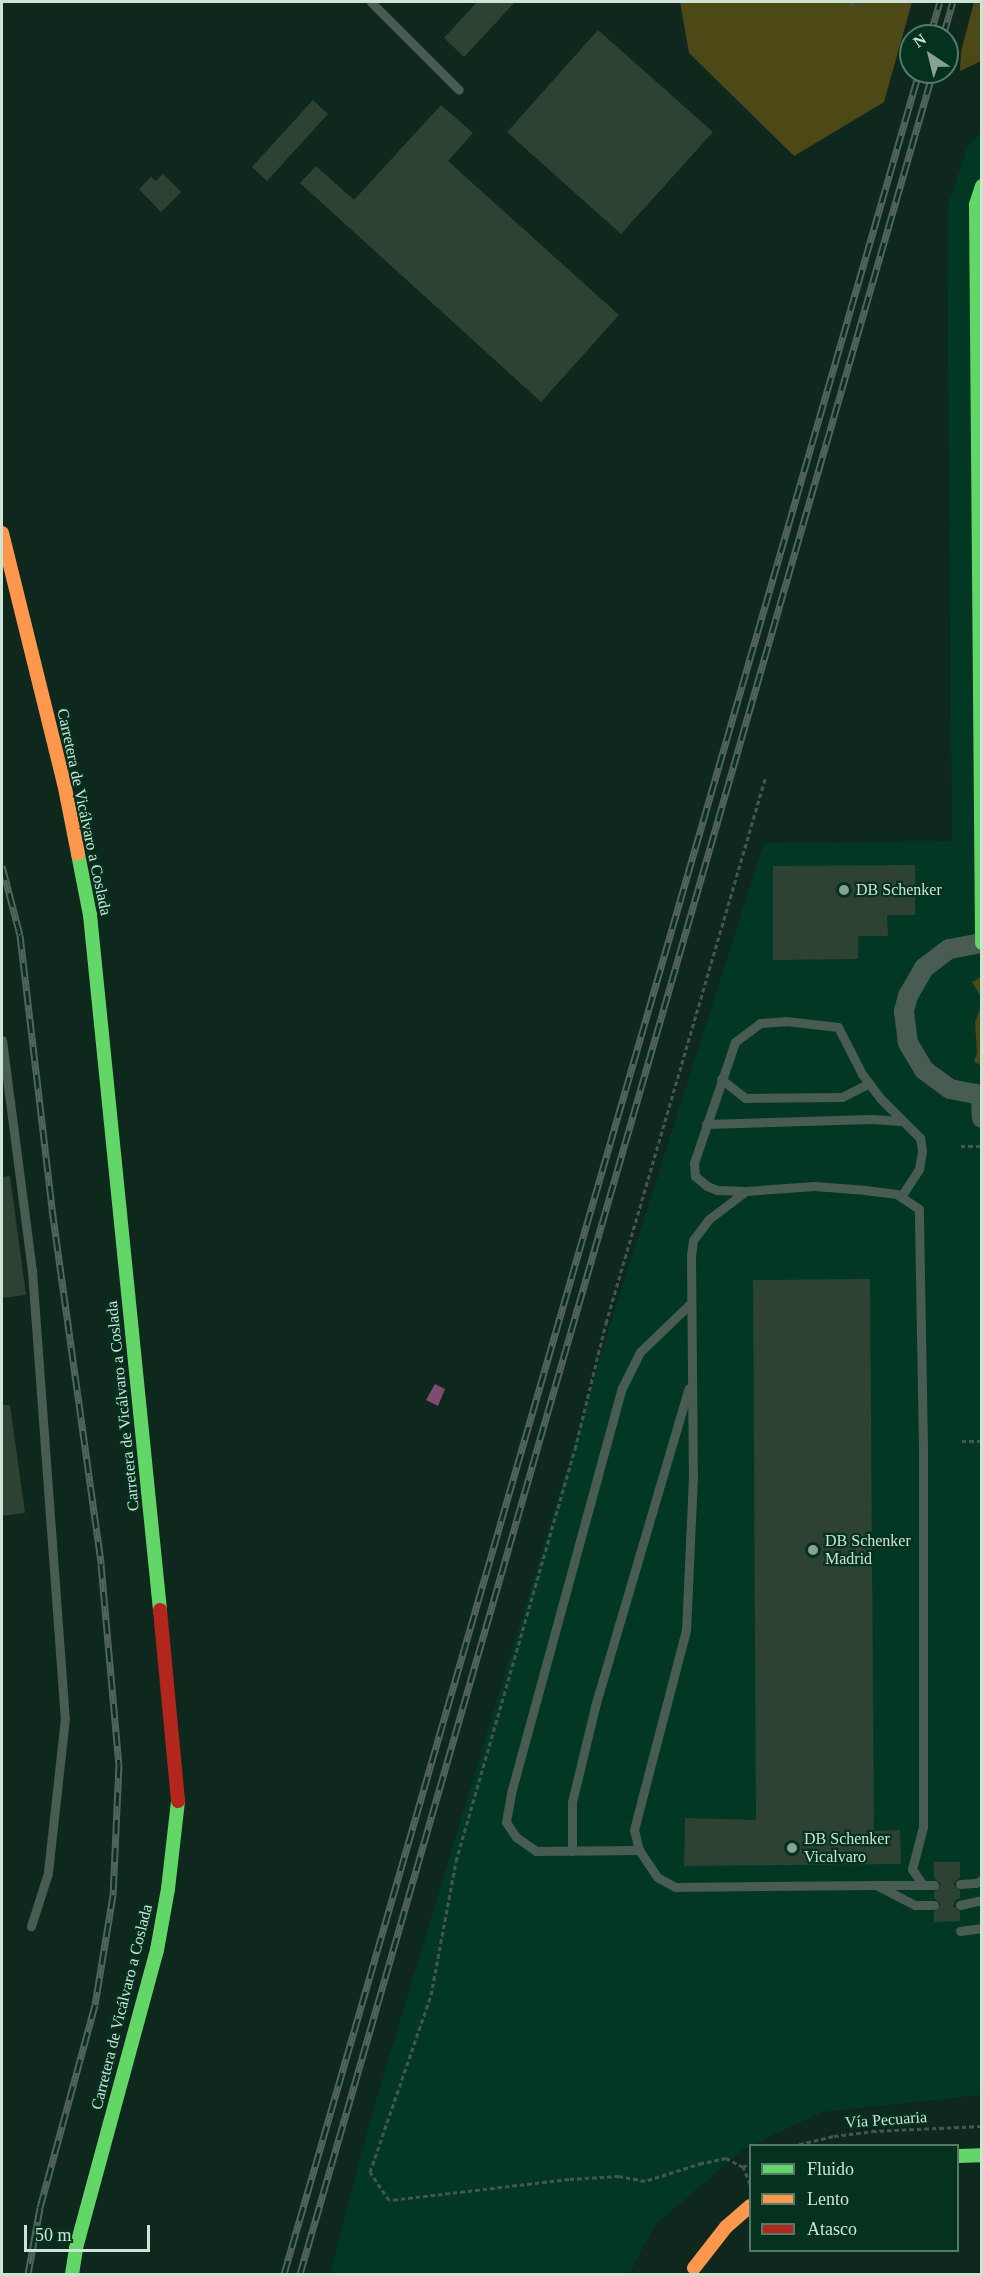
<!DOCTYPE html>
<html>
<head>
<meta charset="utf-8">
<style>
  body { margin:0 }
  #map { position:relative; width:983px; height:2276px; overflow:hidden; background:#0e281d; font-family:"Times New Roman",serif }
  div>[style] { position:absolute }
  .built>* { inset:0; background:#023823 }
  .green>* { inset:0; background:#4d4917 }
  .water>* { inset:0; background:#814a70 }
  .building>* { inset:0; background:#2d4233 }
  .path>* { height:3px; margin-top:-1.5px; transform-origin:0; background:repeating-linear-gradient(90deg,#44564d 0 4.5px,transparent 0 7.5px) }
  .lane>* { height:9px; margin:-4.5px; padding:0 4.5px; transform-origin:4.5px; border-radius:4.5px; background:#485c52 }
  .street>* { height:20px; margin:-10px; padding:0 10px; transform-origin:10px; border-radius:10px; background:#485c52 }
  .fast>* { height:14px; margin:-7px; padding:0 7px; transform-origin:7px; border-radius:7px; background:#63d668 }
  .slow>* { height:14px; margin:-7px; padding:0 7px; transform-origin:7px; border-radius:7px; background:#ff974d }
  .jam>* { height:14px; margin:-7px; padding:0 7px; transform-origin:7px; border-radius:7px; background:#b3261e }
  .rail>* { height:7px; margin-top:-3.5px; transform-origin:0; background:repeating-linear-gradient(90deg,#04321f 0 14px,#51635a 0 28px); box-sizing:border-box; border-block:2px solid #51635a }
  .dots>* { width:16px; height:16px; translate:-50% -50%; box-sizing:border-box; border:3px solid #04321f; border-radius:50% }
  span { translate:-50% -50%; white-space:nowrap; text-align:center; line-height:1.15; -webkit-text-stroke:4.5px #04321f; paint-order:stroke }
  .street-label { font-size:16px; color:#cde3d6 }
  .poi-label { font-size:16px; color:#cde3d6 }
  .left { translate:0 -50%; text-align:left }
  .frame { position:absolute; inset:0; border:3px solid #cde3d6; pointer-events:none }
  .legend { position:absolute; left:749px; top:2144px; width:210px; height:108px; box-sizing:border-box; background:#04321f; border:2px solid #547968; margin:0; padding:8px 10px; list-style:none; font-size:18px; color:#cde3d6 }
  .legend li { display:flex; align-items:center; gap:12px; height:30px }
  .legend b { width:30px; border:2px solid #547968 }
  .north { position:absolute; left:899px; top:24px; width:60px; height:60px; box-sizing:border-box; background:#04321f; border:2px solid #547968; border-radius:50%; rotate:325deg; font-size:16px; font-weight:700; line-height:24px; text-align:center; color:#cde3d6 }
  .north::after { content:''; display:block; margin:auto; width:21px; height:27px; background:#8aa295; clip-path:polygon(50% 0,100% 100%,50% 72%,0 100%) }
  .scale { position:absolute; left:24px; top:2225px; width:126px; height:27px; box-sizing:border-box; border:3px solid #cde3d6; border-top:0; padding-left:8px; font-size:18px; line-height:21px; white-space:nowrap; color:#cde3d6; -webkit-text-stroke:4px #04321f; paint-order:stroke }
</style>
</head>
<body>
<div id="map">
  <div class="built">
    <div style="clip-path:polygon(981px 132px,981px 2095px,822px 2112px,750px 2146px,741px 2151px,655px 2225px,629px 2274px,330px 2274px,371px 2117px,613px 1316px,764px 843px,952px 841px,947px 209px,968px 146px)"></div>
  </div>
  <div class="green">
    <div style="clip-path:polygon(680px 2px,912px 2px,884px 102px,794px 156px,689px 53px)"></div>
    <div style="clip-path:polygon(974px 2px,981px 2px,981px 61px,960px 71px,961px 52px)"></div>
    <div style="clip-path:polygon(981px 977px,982px 977px,981px 1066px,974px 1061px,977px 1053px,975px 1022px,981px 1005px,981px 997px,972px 982px)"></div>
  </div>
  <div class="water">
    <div style="clip-path:polygon(435px 1384px,445px 1389px,438px 1406px,426px 1400px)"></div>
  </div>
  <div class="building">
    <div style="clip-path:polygon(477px 2px,515px 2px,464px 57px,444px 38px)"></div>
    <div style="clip-path:polygon(598px 30px,713px 132px,621px 234px,507px 132px)"></div>
    <div style="clip-path:polygon(313px 100px,328px 114px,267px 181px,252px 167px)"></div>
    <div style="clip-path:polygon(441px 105px,473px 133px,448px 161px,619px 315px,541px 402px,300px 183px,316px 166px,354px 200px)"></div>
    <div style="clip-path:polygon(163px 174px,181px 192px,161px 212px,139px 189px,151px 177px,156px 181px)"></div>
    <div style="clip-path:polygon(915px 865px,915px 915px,887px 915px,888px 936px,858px 936px,858px 959px,773px 960px,773px 866px)"></div>
    <div style="clip-path:polygon(10px 1176px,26px 1295px,2px 1298px,2px 1177px)"></div>
    <div style="clip-path:polygon(870px 1279px,874px 1831px,900px 1830px,901px 1864px,684px 1866px,685px 1818px,756px 1820px,753px 1280px)"></div>
    <div style="clip-path:polygon(2px 1405px,10px 1405px,25px 1513px,2px 1516px)"></div>
    <div style="clip-path:polygon(934px 1862px,960px 1862px,960px 1877px,953px 1884px,960px 1891px,960px 1898px,955px 1900px,953px 1906px,960px 1912px,960px 1921px,934px 1922px,934px 1912px,941px 1904px,934px 1898px,934px 1892px,941px 1884px,934px 1878px)"></div>
  </div>
  <div class="path">
    <div style="left:851px;top:6px;width:4px;rotate:-76deg"></div>
    <div style="left:961px;top:1146px;width:21px"></div>
    <div style="left:962px;top:1441px;width:20px"></div>
    <div style="left:792px;top:2146px;width:43px;rotate:-13.4deg"></div>
    <div style="left:834px;top:2136px;width:38px;rotate:-7deg"></div>
    <div style="left:872px;top:2131px;width:110px;rotate:-2.6deg"></div>
    <div style="left:743px;top:2167px;width:8px;rotate:-30deg"></div>
    <div style="left:750px;top:2184px;width:18px;rotate:-112deg"></div>
    <div style="left:743px;top:2167px;width:19px;rotate:-152deg"></div>
    <div style="left:726px;top:2158px;width:25px;rotate:168deg"></div>
    <div style="left:702px;top:2163px;width:60px;rotate:162.5deg"></div>
    <div style="left:645px;top:2181px;width:26px;rotate:-169deg"></div>
    <div style="left:619px;top:2176px;width:50px;rotate:176.6deg"></div>
    <div style="left:569px;top:2179px;width:181px;rotate:173.3deg"></div>
    <div style="left:389px;top:2200px;width:34px;rotate:-124deg"></div>
    <div style="left:370px;top:2172px;width:187px;rotate:-71deg"></div>
    <div style="left:431px;top:1995px;width:136px;rotate:-79.4deg"></div>
    <div style="left:456px;top:1861px;width:429px;rotate:-73.9deg"></div>
    <div style="left:575px;top:1449px;width:130px;rotate:-76.2deg"></div>
    <div style="left:606px;top:1323px;width:567px;rotate:-73.71deg"></div>
  </div>
  <div class="lane">
    <div style="left:371px;top:2px;width:124px;rotate:45deg"></div>
    <div style="left:2px;top:1040px;width:233px;rotate:82.6deg"></div>
    <div style="left:32px;top:1271px;width:448px;rotate:85.8deg"></div>
    <div style="left:65px;top:1718px;width:156px;rotate:96.3deg"></div>
    <div style="left:48px;top:1873px;width:56px;rotate:107.8deg"></div>
    <div style="left:721px;top:1079px;width:31px;rotate:38deg"></div>
    <div style="left:745px;top:1098px;width:97px;rotate:-0.6deg"></div>
    <div style="left:842px;top:1097px;width:30px;rotate:-27deg"></div>
    <div style="left:706px;top:1124px;width:166px;rotate:-1.7deg"></div>
    <div style="left:872px;top:1119px;width:31px;rotate:4deg"></div>
    <div style="left:746px;top:1191px;width:29px;rotate:-178deg"></div>
    <div style="left:717px;top:1190px;width:11px;rotate:-158deg"></div>
    <div style="left:707px;top:1186px;width:16px;rotate:-140deg"></div>
    <div style="left:695px;top:1176px;width:13px;rotate:-94deg"></div>
    <div style="left:694px;top:1163px;width:128px;rotate:-71.3deg"></div>
    <div style="left:735px;top:1042px;width:31px;rotate:-37deg"></div>
    <div style="left:760px;top:1023px;width:26px;rotate:-4deg"></div>
    <div style="left:786px;top:1021px;width:52px;rotate:6.6deg"></div>
    <div style="left:838px;top:1027px;width:53px;rotate:62.9deg"></div>
    <div style="left:862px;top:1074px;width:30px;rotate:53deg"></div>
    <div style="left:880px;top:1098px;width:57px;rotate:45deg"></div>
    <div style="left:920px;top:1138px;width:13px;rotate:81deg"></div>
    <div style="left:922px;top:1151px;width:18px;rotate:99deg"></div>
    <div style="left:919px;top:1169px;width:33px;rotate:123deg"></div>
    <div style="left:639px;top:1850px;width:103px;rotate:179.4deg"></div>
    <div style="left:536px;top:1851px;width:24px;rotate:-145deg"></div>
    <div style="left:516px;top:1837px;width:18px;rotate:-124deg"></div>
    <div style="left:506px;top:1822px;width:29px;rotate:-80deg"></div>
    <div style="left:511px;top:1793px;width:420px;rotate:-74.7deg"></div>
    <div style="left:622px;top:1388px;width:40px;rotate:-63.4deg"></div>
    <div style="left:640px;top:1352px;width:71px;rotate:-43.9deg"></div>
    <div style="left:572px;top:1851px;width:49px;rotate:-90deg"></div>
    <div style="left:572px;top:1802px;width:102px;rotate:-76.4deg"></div>
    <div style="left:596px;top:1703px;width:328px;rotate:-73.6deg"></div>
    <div style="left:960px;top:1884px;width:16px;rotate:-4deg"></div>
    <div style="left:976px;top:1883px;width:7px;rotate:-27deg"></div>
    <div style="left:923px;top:1885px;width:19px;rotate:-125deg"></div>
    <div style="left:912px;top:1869px;width:43px;rotate:-75.3deg"></div>
    <div style="left:923px;top:1827px;width:379px;rotate:-90deg"></div>
    <div style="left:923px;top:1448px;width:239px;rotate:-91deg"></div>
    <div style="left:919px;top:1209px;width:27px;rotate:-146deg"></div>
    <div style="left:897px;top:1194px;width:31px;rotate:-173deg"></div>
    <div style="left:866px;top:1190px;width:52px;rotate:-175.6deg"></div>
    <div style="left:814px;top:1186px;width:68px;rotate:175.8deg"></div>
    <div style="left:746px;top:1191px;width:46px;rotate:142.9deg"></div>
    <div style="left:709px;top:1219px;width:26px;rotate:127deg"></div>
    <div style="left:693px;top:1240px;width:16px;rotate:97deg"></div>
    <div style="left:691px;top:1256px;width:221px;rotate:89.5deg"></div>
    <div style="left:693px;top:1477px;width:153px;rotate:92.6deg"></div>
    <div style="left:686px;top:1630px;width:207px;rotate:104.6deg"></div>
    <div style="left:634px;top:1830px;width:21px;rotate:76deg"></div>
    <div style="left:639px;top:1850px;width:32px;rotate:56deg"></div>
    <div style="left:657px;top:1877px;width:21px;rotate:29deg"></div>
    <div style="left:675px;top:1887px;width:201px;rotate:-0.6deg"></div>
    <div style="left:876px;top:1885px;width:58px"></div>
    <div style="left:878px;top:1886px;width:42px;rotate:27.2deg"></div>
    <div style="left:915px;top:1905px;width:19px"></div>
    <div style="left:960px;top:1905px;width:23px;rotate:-13deg"></div>
    <div style="left:960px;top:1931px;width:22px;rotate:-8deg"></div>
  </div>
  <div class="street">
    <div style="left:981px;top:943px;width:33px;rotate:169deg"></div>
    <div style="left:949px;top:949px;width:31px;rotate:143deg"></div>
    <div style="left:924px;top:968px;width:32px;rotate:120deg"></div>
    <div style="left:908px;top:996px;width:16px;rotate:105deg"></div>
    <div style="left:904px;top:1011px;width:32px;rotate:83deg"></div>
    <div style="left:908px;top:1043px;width:31px;rotate:59deg"></div>
    <div style="left:924px;top:1070px;width:32px;rotate:36deg"></div>
    <div style="left:950px;top:1089px;width:33px;rotate:11deg"></div>
    <div style="left:981px;top:1095px;width:23px;rotate:88deg"></div>
  </div>
  <div class="fast">
    <div style="left:982px;top:186px;width:20px;rotate:108deg"></div>
    <div style="left:976px;top:205px;width:738px;rotate:89.53deg"></div>
    <div style="left:78px;top:854px;width:62px;rotate:78.9deg"></div>
    <div style="left:90px;top:915px;width:699px;rotate:84.25deg"></div>
    <div style="left:958px;top:2156px;width:24px;rotate:-2deg"></div>
    <div style="left:72px;top:2274px;width:26px;rotate:-81deg"></div>
    <div style="left:76px;top:2248px;width:309px;rotate:-74.8deg"></div>
    <div style="left:157px;top:1950px;width:62px;rotate:-79.8deg"></div>
    <div style="left:168px;top:1889px;width:89px;rotate:-83.5deg"></div>
  </div>
  <div class="slow">
    <div style="left:2px;top:533px;width:258px;rotate:76.1deg"></div>
    <div style="left:64px;top:783px;width:72px;rotate:78.8deg"></div>
    <div style="left:694px;top:2268px;width:52px;rotate:-52deg"></div>
    <div style="left:726px;top:2227px;width:32px;rotate:-41deg"></div>
  </div>
  <div class="jam">
    <div style="left:160px;top:1610px;width:192px;rotate:84.6deg"></div>
  </div>
  <div class="rail">
    <div style="left:930px;top:36px;width:35px;rotate:-74deg"></div>
    <div style="left:943px;top:36px;width:35px;rotate:-74deg"></div>
    <div style="left:2px;top:866px;width:71px;rotate:75.4deg"></div>
    <div style="left:20px;top:935px;width:276px;rotate:83.3deg"></div>
    <div style="left:52px;top:1209px;width:358px;rotate:82.1deg"></div>
    <div style="left:101px;top:1564px;width:201px;rotate:84.9deg"></div>
    <div style="left:119px;top:1764px;width:131px;rotate:92.6deg"></div>
    <div style="left:113px;top:1895px;width:111px;rotate:99.3deg"></div>
    <div style="left:95px;top:2005px;width:210px;rotate:105.2deg"></div>
    <div style="left:40px;top:2208px;width:67px;rotate:100.3deg"></div>
    <div style="left:284px;top:2274px;width:2292px;rotate:-73.91deg"></div>
    <div style="left:300px;top:2274px;width:2291px;rotate:-73.96deg"></div>
  </div>
  <div class="dots">
    <div style="left:844px;top:890px;background:#8aa295"></div>
    <div style="left:813px;top:1550px;background:#8aa295"></div>
    <div style="left:792px;top:1848px;background:#8aa295"></div>
  </div>
  <div class="street-label">
    <span style="left:84px;top:812px;rotate:78deg">Carretera de Vicálvaro a Coslada</span>
    <span style="left:123px;top:1406px;rotate:-96deg">Carretera de Vicálvaro a Coslada</span>
    <span style="left:122px;top:2007px;rotate:-76deg">Carretera de Vicálvaro a Coslada</span>
    <span style="left:886px;top:2120px;rotate:-4deg">Vía Pecuaria</span>
  </div>
  <div class="poi-label">
    <span class="left" style="left:856px;top:890px">DB Schenker</span>
    <span class="left" style="left:825px;top:1550px">DB Schenker<br>Madrid</span>
    <span class="left" style="left:804px;top:1848px">DB Schenker<br>Vicalvaro</span>
  </div>
  <div class="frame"></div>
  <ul class="legend">
  <li><b style="height:8px;background:#63d668"></b>Fluido</li>
  <li><b style="height:8px;background:#ff974d"></b>Lento</li>
  <li><b style="height:8px;background:#b3261e"></b>Atasco</li>
  </ul>
  <div class="north">N</div>
  <div class="scale">50 m</div>
</div>
</body>
</html>
